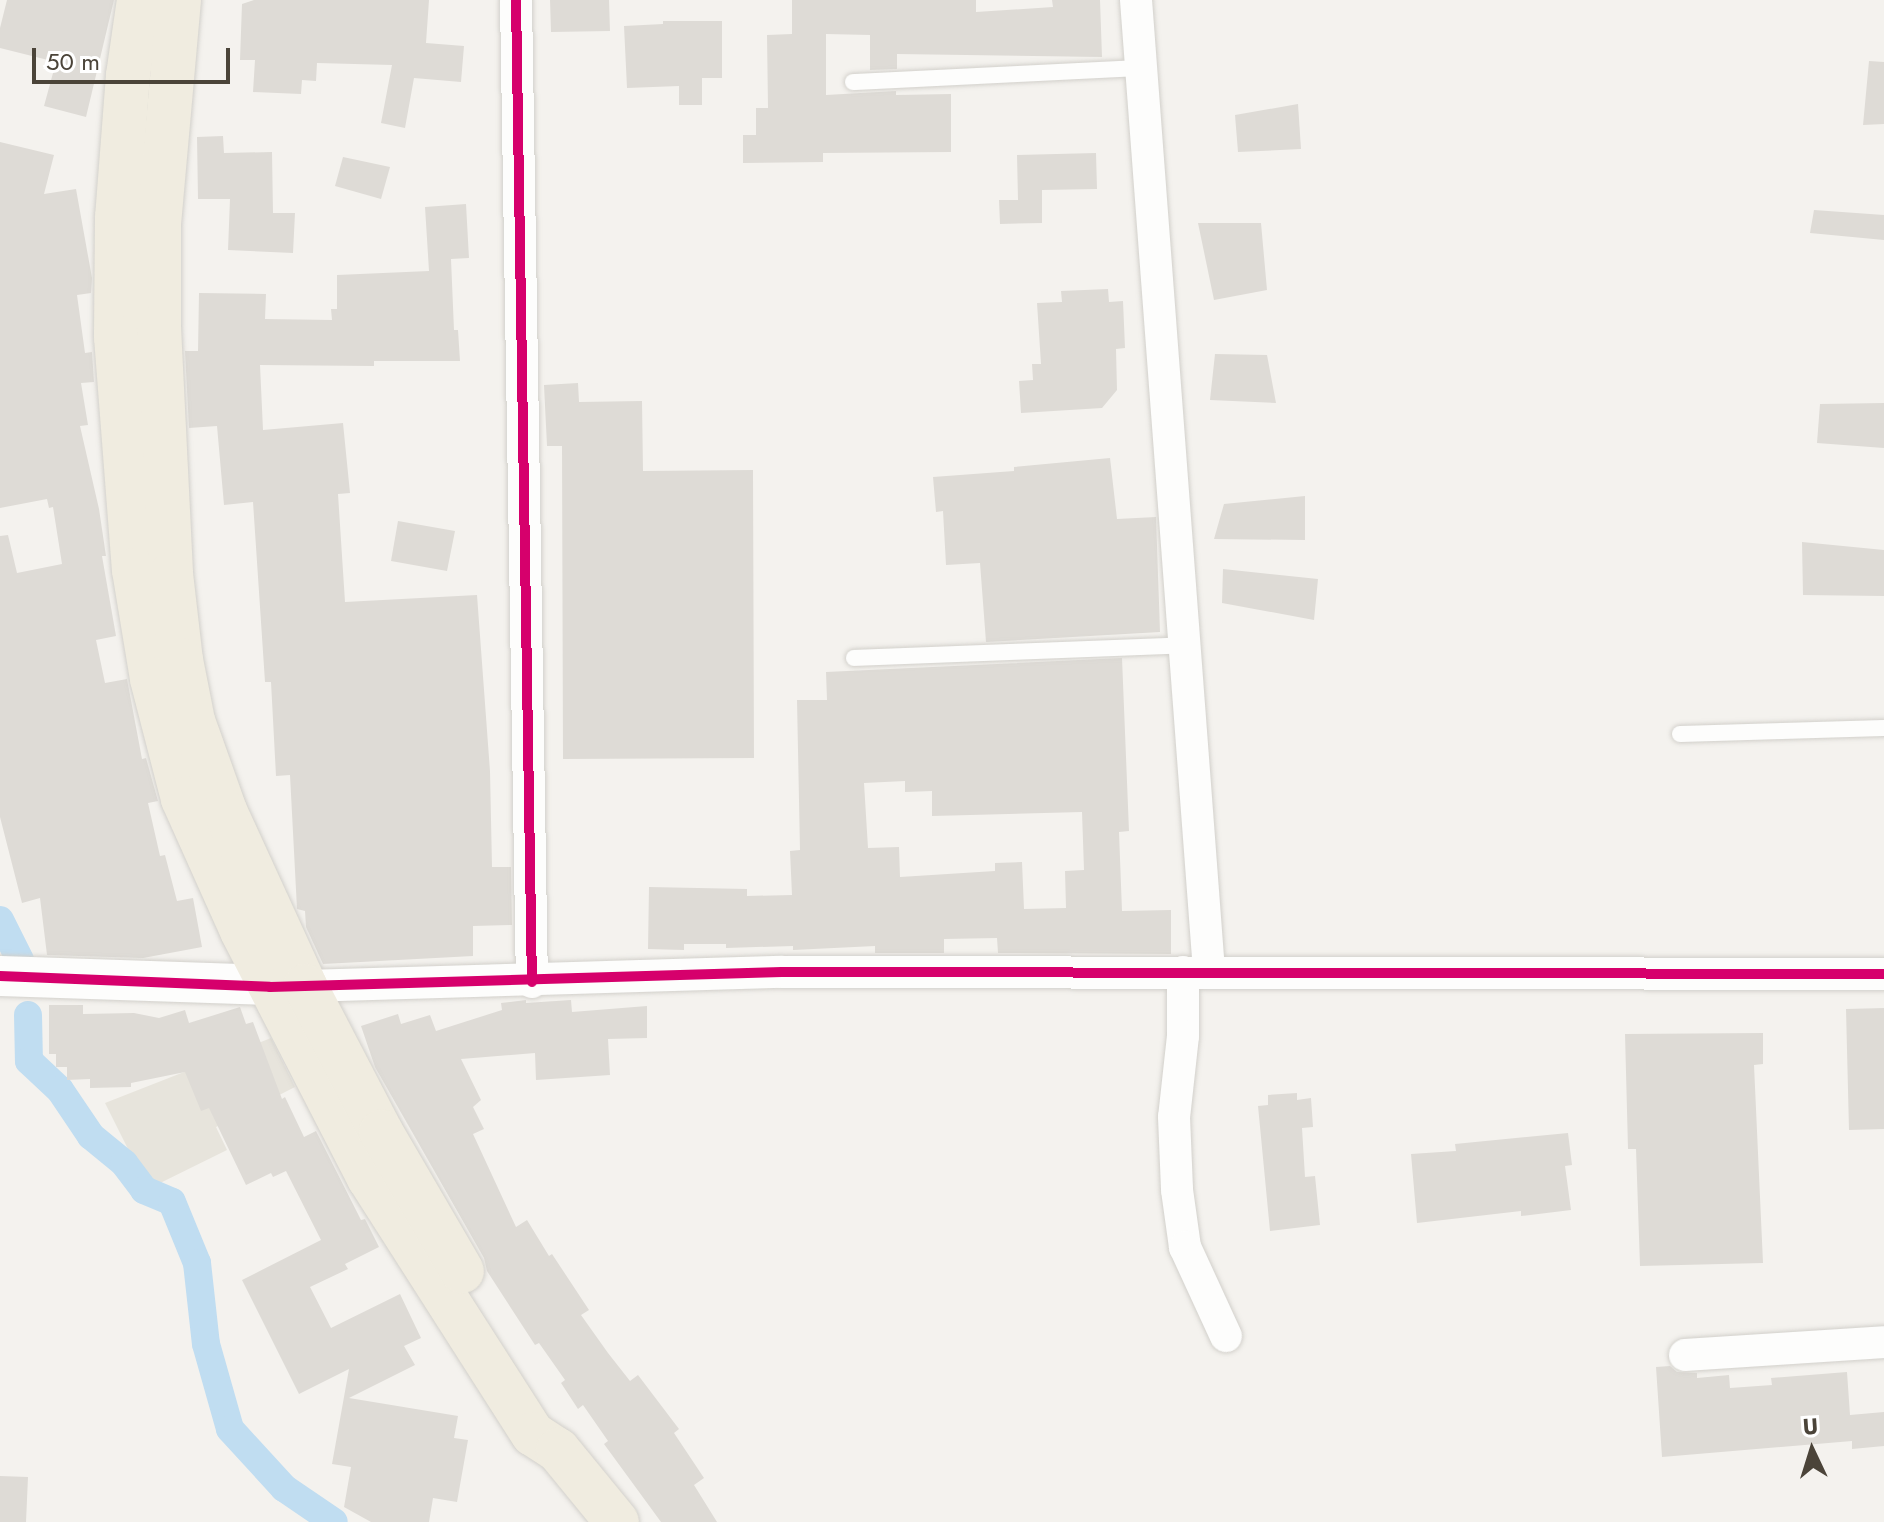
<!DOCTYPE html>
<html>
<head>
<meta charset="utf-8">
<style>
  body { margin:0 }
  #map { position:relative; width:1884px; height:1522px; overflow:hidden; background:#f4f2ee; font-family:Jost,sans-serif }
  div>[style] { position:absolute }
  .residential>* { inset:0; background:#e7e4dc }
  .canal>* { height:28px; margin:-14px; padding:0 14px; transform-origin:14px; border-radius:14px; background:#c0ddf1 }
  .building>* { inset:0; background:#dedbd6 }
  .roads { filter:drop-shadow(0 0 2px #d2d0cb) drop-shadow(0 0 2px #d2d0cb) }
  .service>* { height:16px; margin:-8px; padding:0 8px; transform-origin:8px; border-radius:8px; background:#fdfdfc }
  .minor>* { height:32px; margin:-16px; padding:0 16px; transform-origin:16px; border-radius:16px; background:#fdfdfc }
  .tertiary>* { height:40px; margin:-20px; padding:0 20px; transform-origin:20px; border-radius:20px; background:#fdfdfc }
  .trunk>* { height:44px; margin:-22px; padding:0 22px; transform-origin:22px; border-radius:22px; background:#f0ece0 }
  .cycleway>* { height:10px; margin:-5px; padding:0 5px; transform-origin:5px; border-radius:5px; background:#d6006c }
  span { translate:-50% -50%; white-space:nowrap; text-align:center; line-height:1.15; -webkit-text-stroke:6px #fff; paint-order:stroke }
  .north { position:absolute; left:1772px; top:1410px; width:80px; height:80px; -webkit-text-stroke:6px #fff; paint-order:stroke; rotate:356deg; font-size:22px; font-weight:700; line-height:32px; text-align:center; color:#4b4439 }
  .north::after { content:''; display:block; margin:auto; width:28px; height:36px; background:#4b4439; clip-path:polygon(50% 0,100% 100%,50% 72%,0 100%) }
  .scale { position:absolute; left:32px; top:48px; width:198px; height:36px; box-sizing:border-box; border:4px solid #4b4439; border-top:0; padding-left:10px; font-size:24px; line-height:28px; white-space:nowrap; color:#4b4439; -webkit-text-stroke:6px #fff; paint-order:stroke }
</style>
</head>
<body>
<div id="map">
  <div class="residential">
    <div style="clip-path:polygon(271px 1038px,295px 1087px,216px 1127px,227px 1150px,148px 1189px,105px 1103px)"></div>
  </div>
  <div class="canal">
    <div style="left:0;top:920px;width:45px;rotate:63.4deg"></div>
    <div style="left:28px;top:1015px;width:46px;rotate:88.8deg"></div>
    <div style="left:29px;top:1061px;width:42px;rotate:43.1deg"></div>
    <div style="left:60px;top:1090px;width:55px;rotate:56deg"></div>
    <div style="left:91px;top:1136px;width:43px;rotate:39.3deg"></div>
    <div style="left:124px;top:1163px;width:34px;rotate:53deg"></div>
    <div style="left:144px;top:1190px;width:30px;rotate:23deg"></div>
    <div style="left:172px;top:1202px;width:66px;rotate:67.7deg"></div>
    <div style="left:197px;top:1263px;width:81px;rotate:83.7deg"></div>
    <div style="left:206px;top:1344px;width:88px;rotate:74.2deg"></div>
    <div style="left:230px;top:1429px;width:80px;rotate:47.5deg"></div>
    <div style="left:284px;top:1488px;width:60px;rotate:34.2deg"></div>
  </div>
  <div class="building">
    <div style="clip-path:polygon(7px 0,114px 0,86px 117px,44px 106px,56px 62px,0 48px,0 28px)"></div>
    <div style="clip-path:polygon(254px 0,429px 0,426px 43px,464px 46px,461px 82px,414px 78px,405px 128px,381px 123px,392px 65px,317px 63px,316px 81px,302px 80px,301px 94px,253px 92px,255px 60px,240px 60px,242px 4px)"></div>
    <div style="clip-path:polygon(550px 0,609px 0,610px 31px,551px 32px)"></div>
    <div style="clip-path:polygon(792px 0,976px 0,976px 12px,1053px 7px,1052px 0,1100px 0,1102px 57px,897px 54px,897px 69px,870px 70px,870px 35px,826px 34px,826px 95px,896px 91px,896px 95px,951px 94px,951px 152px,823px 153px,823px 162px,743px 163px,743px 135px,756px 135px,756px 108px,768px 108px,767px 35px,792px 34px)"></div>
    <div style="clip-path:polygon(663px 21px,722px 21px,722px 78px,702px 78px,702px 105px,679px 105px,679px 86px,627px 88px,624px 26px,663px 24px)"></div>
    <div style="clip-path:polygon(1869px 61px,1884px 62px,1884px 124px,1863px 125px)"></div>
    <div style="clip-path:polygon(1298px 104px,1301px 149px,1238px 152px,1235px 115px)"></div>
    <div style="clip-path:polygon(223px 136px,224px 153px,272px 152px,273px 213px,295px 213px,293px 253px,228px 250px,230px 199px,198px 199px,197px 137px)"></div>
    <div style="clip-path:polygon(0 142px,54px 155px,44px 194px,76px 189px,92px 278px,91px 293px,77px 295px,85px 353px,92px 352px,94px 382px,81px 383px,88px 425px,80px 426px,99px 509px,106px 556px,102px 556px,116px 636px,96px 640px,105px 683px,127px 679px,142px 759px,146px 758px,158px 801px,148px 803px,160px 856px,165px 855px,177px 901px,193px 898px,202px 947px,143px 958px,47px 955px,40px 898px,22px 903px,0 817px,0 536px,8px 535px,17px 573px,62px 564px,53px 507px,49px 508px,47px 499px,0 508px)"></div>
    <div style="clip-path:polygon(1096px 153px,1097px 189px,1042px 190px,1042px 223px,1000px 224px,999px 200px,1018px 200px,1017px 155px)"></div>
    <div style="clip-path:polygon(343px 157px,390px 167px,381px 199px,335px 186px)"></div>
    <div style="clip-path:polygon(466px 204px,469px 258px,451px 259px,454px 330px,458px 330px,460px 361px,374px 361px,374px 366px,260px 365px,263px 430px,343px 423px,350px 493px,338px 494px,345px 602px,477px 595px,490px 771px,492px 867px,511px 867px,512px 925px,473px 926px,473px 956px,323px 964px,306px 927px,305px 911px,297px 909px,290px 775px,276px 776px,271px 682px,265px 682px,253px 502px,224px 505px,217px 426px,189px 428px,185px 351px,198px 351px,199px 293px,266px 294px,265px 319px,332px 320px,331px 309px,337px 309px,337px 275px,429px 271px,425px 207px)"></div>
    <div style="clip-path:polygon(1814px 210px,1884px 215px,1884px 240px,1810px 233px)"></div>
    <div style="clip-path:polygon(1198px 223px,1261px 223px,1267px 290px,1214px 300px)"></div>
    <div style="clip-path:polygon(1108px 289px,1109px 302px,1123px 301px,1125px 348px,1116px 349px,1117px 390px,1102px 408px,1021px 413px,1019px 381px,1033px 380px,1032px 364px,1041px 364px,1037px 303px,1062px 302px,1061px 291px)"></div>
    <div style="clip-path:polygon(1215px 354px,1267px 355px,1276px 403px,1210px 400px)"></div>
    <div style="clip-path:polygon(578px 383px,579px 402px,642px 401px,643px 471px,753px 470px,754px 758px,563px 759px,562px 446px,547px 446px,544px 385px)"></div>
    <div style="clip-path:polygon(1884px 403px,1884px 448px,1817px 443px,1820px 404px)"></div>
    <div style="clip-path:polygon(1110px 458px,1117px 519px,1156px 517px,1160px 632px,986px 642px,980px 563px,946px 565px,943px 511px,936px 512px,933px 477px,1014px 471px,1014px 467px)"></div>
    <div style="clip-path:polygon(1305px 496px,1305px 540px,1214px 539px,1224px 504px)"></div>
    <div style="clip-path:polygon(398px 521px,455px 531px,447px 571px,391px 561px)"></div>
    <div style="clip-path:polygon(1802px 542px,1884px 550px,1884px 596px,1803px 595px)"></div>
    <div style="clip-path:polygon(1223px 569px,1318px 579px,1314px 620px,1222px 603px)"></div>
    <div style="clip-path:polygon(evenodd,1122px 658px,1129px 831px,1119px 832px,1122px 911px,1171px 910px,1171px 954px,998px 953px,997px 938px,944px 939px,944px 953px,875px 953px,875px 946px,793px 950px,793px 946px,726px 948px,726px 944px,684px 944px,684px 950px,648px 949px,649px 887px,747px 889px,747px 896px,792px 895px,790px 851px,800px 850px,797px 700px,827px 700px,826px 672px,1122px 658px,905px 781px,905px 792px,932px 791px,932px 816px,1082px 812px,1084px 870px,1065px 871px,1066px 908px,1024px 909px,1022px 862px,995px 863px,995px 871px,900px 877px,899px 847px,868px 848px,864px 783px,905px 781px)"></div>
    <div style="clip-path:polygon(526px 1000px,526px 1003px,571px 1000px,572px 1012px,647px 1006px,647px 1038px,608px 1039px,610px 1075px,536px 1080px,535px 1053px,461px 1059px,481px 1100px,473px 1107px,484px 1129px,473px 1134px,516px 1227px,527px 1220px,549px 1256px,552px 1254px,589px 1310px,581px 1315px,608px 1353px,630px 1381px,638px 1375px,679px 1429px,674px 1433px,704px 1478px,694px 1485px,717px 1522px,661px 1522px,604px 1444px,608px 1441px,583px 1405px,578px 1409px,561px 1383px,565px 1380px,539px 1343px,535px 1345px,487px 1271px,484px 1258px,375px 1067px,361px 1026px,398px 1014px,401px 1024px,430px 1015px,436px 1031px,502px 1010px,501px 1003px)"></div>
    <div style="clip-path:polygon(49px 1005px,83px 1005px,83px 1014px,134px 1013px,159px 1018px,185px 1010px,189px 1023px,240px 1007px,246px 1024px,253px 1022px,282px 1099px,285px 1097px,304px 1137px,316px 1131px,361px 1220px,365px 1219px,379px 1247px,345px 1264px,348px 1269px,310px 1287px,331px 1328px,400px 1294px,421px 1338px,404px 1346px,415px 1365px,349px 1398px,458px 1416px,454px 1438px,468px 1440px,457px 1502px,433px 1498px,429px 1522px,371px 1522px,344px 1507px,351px 1467px,332px 1464px,349px 1369px,299px 1394px,242px 1280px,321px 1240px,286px 1171px,273px 1177px,271px 1173px,246px 1185px,209px 1108px,201px 1111px,185px 1072px,131px 1083px,131px 1087px,90px 1088px,90px 1079px,67px 1080px,67px 1067px,56px 1067px,56px 1054px,49px 1054px)"></div>
    <div style="clip-path:polygon(1884px 1008px,1884px 1129px,1849px 1130px,1846px 1009px)"></div>
    <div style="clip-path:polygon(1763px 1033px,1763px 1064px,1754px 1065px,1763px 1263px,1640px 1266px,1636px 1149px,1628px 1149px,1625px 1034px)"></div>
    <div style="clip-path:polygon(1297px 1093px,1297px 1100px,1311px 1098px,1313px 1127px,1302px 1128px,1305px 1177px,1315px 1176px,1320px 1225px,1270px 1231px,1258px 1106px,1268px 1105px,1268px 1095px)"></div>
    <div style="clip-path:polygon(1568px 1133px,1572px 1165px,1565px 1166px,1571px 1210px,1521px 1216px,1521px 1211px,1417px 1223px,1411px 1154px,1456px 1151px,1455px 1144px)"></div>
    <div style="clip-path:polygon(1670px 1366px,1677px 1372px,1697px 1373px,1697px 1378px,1729px 1375px,1730px 1388px,1772px 1385px,1771px 1378px,1847px 1372px,1850px 1415px,1884px 1412px,1884px 1446px,1852px 1449px,1852px 1441px,1662px 1457px,1656px 1367px)"></div>
    <div style="clip-path:polygon(0 1476px,28px 1477px,26px 1522px,0 1522px)"></div>
  </div>
  <div class="roads">
    <div class="service">
      <div style="left:853px;top:82px;width:289px;rotate:-2.8deg"></div>
      <div style="left:854px;top:658px;width:331px;rotate:-2.2deg"></div>
      <div style="left:1680px;top:734px;width:204px;rotate:-1.7deg"></div>
    </div>
    <div class="minor">
      <div style="left:516px;top:0;width:982px;rotate:89.07deg"></div>
      <div style="left:1136px;top:0;width:975px;rotate:85.7deg"></div>
      <div style="left:1183px;top:972px;width:64px;rotate:90deg"></div>
      <div style="left:1183px;top:1036px;width:81px;rotate:96.3deg"></div>
      <div style="left:1174px;top:1117px;width:73px;rotate:87.6deg"></div>
      <div style="left:1177px;top:1190px;width:58px;rotate:82deg"></div>
      <div style="left:1185px;top:1247px;width:98px;rotate:65.3deg"></div>
      <div style="left:305px;top:986px;width:477px;rotate:-1.7deg"></div>
      <div style="left:782px;top:972px;width:1102px;rotate:0.1deg"></div>
      <div style="left:1685px;top:1355px;width:199px;rotate:-3.7deg"></div>
    </div>
    <div class="tertiary">
      <div style="left:0;top:976px;width:300px;rotate:1.9deg"></div>
    </div>
    <div class="trunk">
      <div style="left:139px;top:0;width:76px;rotate:98.3deg"></div>
      <div style="left:128px;top:75px;width:142px;rotate:94.4deg"></div>
      <div style="left:117px;top:217px;width:120px;rotate:90.5deg"></div>
      <div style="left:116px;top:337px;width:234px;rotate:85.6deg"></div>
      <div style="left:134px;top:570px;width:110px;rotate:80.6deg"></div>
      <div style="left:152px;top:679px;width:124px;rotate:75.5deg"></div>
      <div style="left:183px;top:799px;width:145px;rotate:65.9deg"></div>
      <div style="left:242px;top:931px;width:278px;rotate:62.8deg"></div>
      <div style="left:369px;top:1178px;width:304px;rotate:57.4deg"></div>
      <div style="left:533px;top:1434px;width:30px;rotate:33deg"></div>
      <div style="left:558px;top:1450px;width:93px;rotate:50.7deg"></div>
      <div style="left:179px;top:0;width:223px;rotate:95.1deg"></div>
      <div style="left:159px;top:222px;width:105px;rotate:90deg"></div>
      <div style="left:159px;top:327px;width:247px;rotate:87.2deg"></div>
      <div style="left:171px;top:574px;width:87px;rotate:83.4deg"></div>
      <div style="left:181px;top:660px;width:62px;rotate:78.9deg"></div>
      <div style="left:193px;top:721px;width:96px;rotate:70.4deg"></div>
      <div style="left:225px;top:811px;width:192px;rotate:65.4deg"></div>
      <div style="left:305px;top:986px;width:165px;rotate:62.5deg"></div>
      <div style="left:381px;top:1132px;width:161px;rotate:59.8deg"></div>
    </div>
  </div>
  <div class="cycleway">
    <div style="left:516px;top:0;width:982px;rotate:89.07deg"></div>
    <div style="left:0;top:976px;width:270px;rotate:2.3deg"></div>
    <div style="left:270px;top:987px;width:512px;rotate:-1.68deg"></div>
    <div style="left:782px;top:972px;width:1102px;rotate:0.1deg"></div>
  </div>
  <div class="north">U</div>
  <div class="scale">50 m</div>
</div>
</body>
</html>
